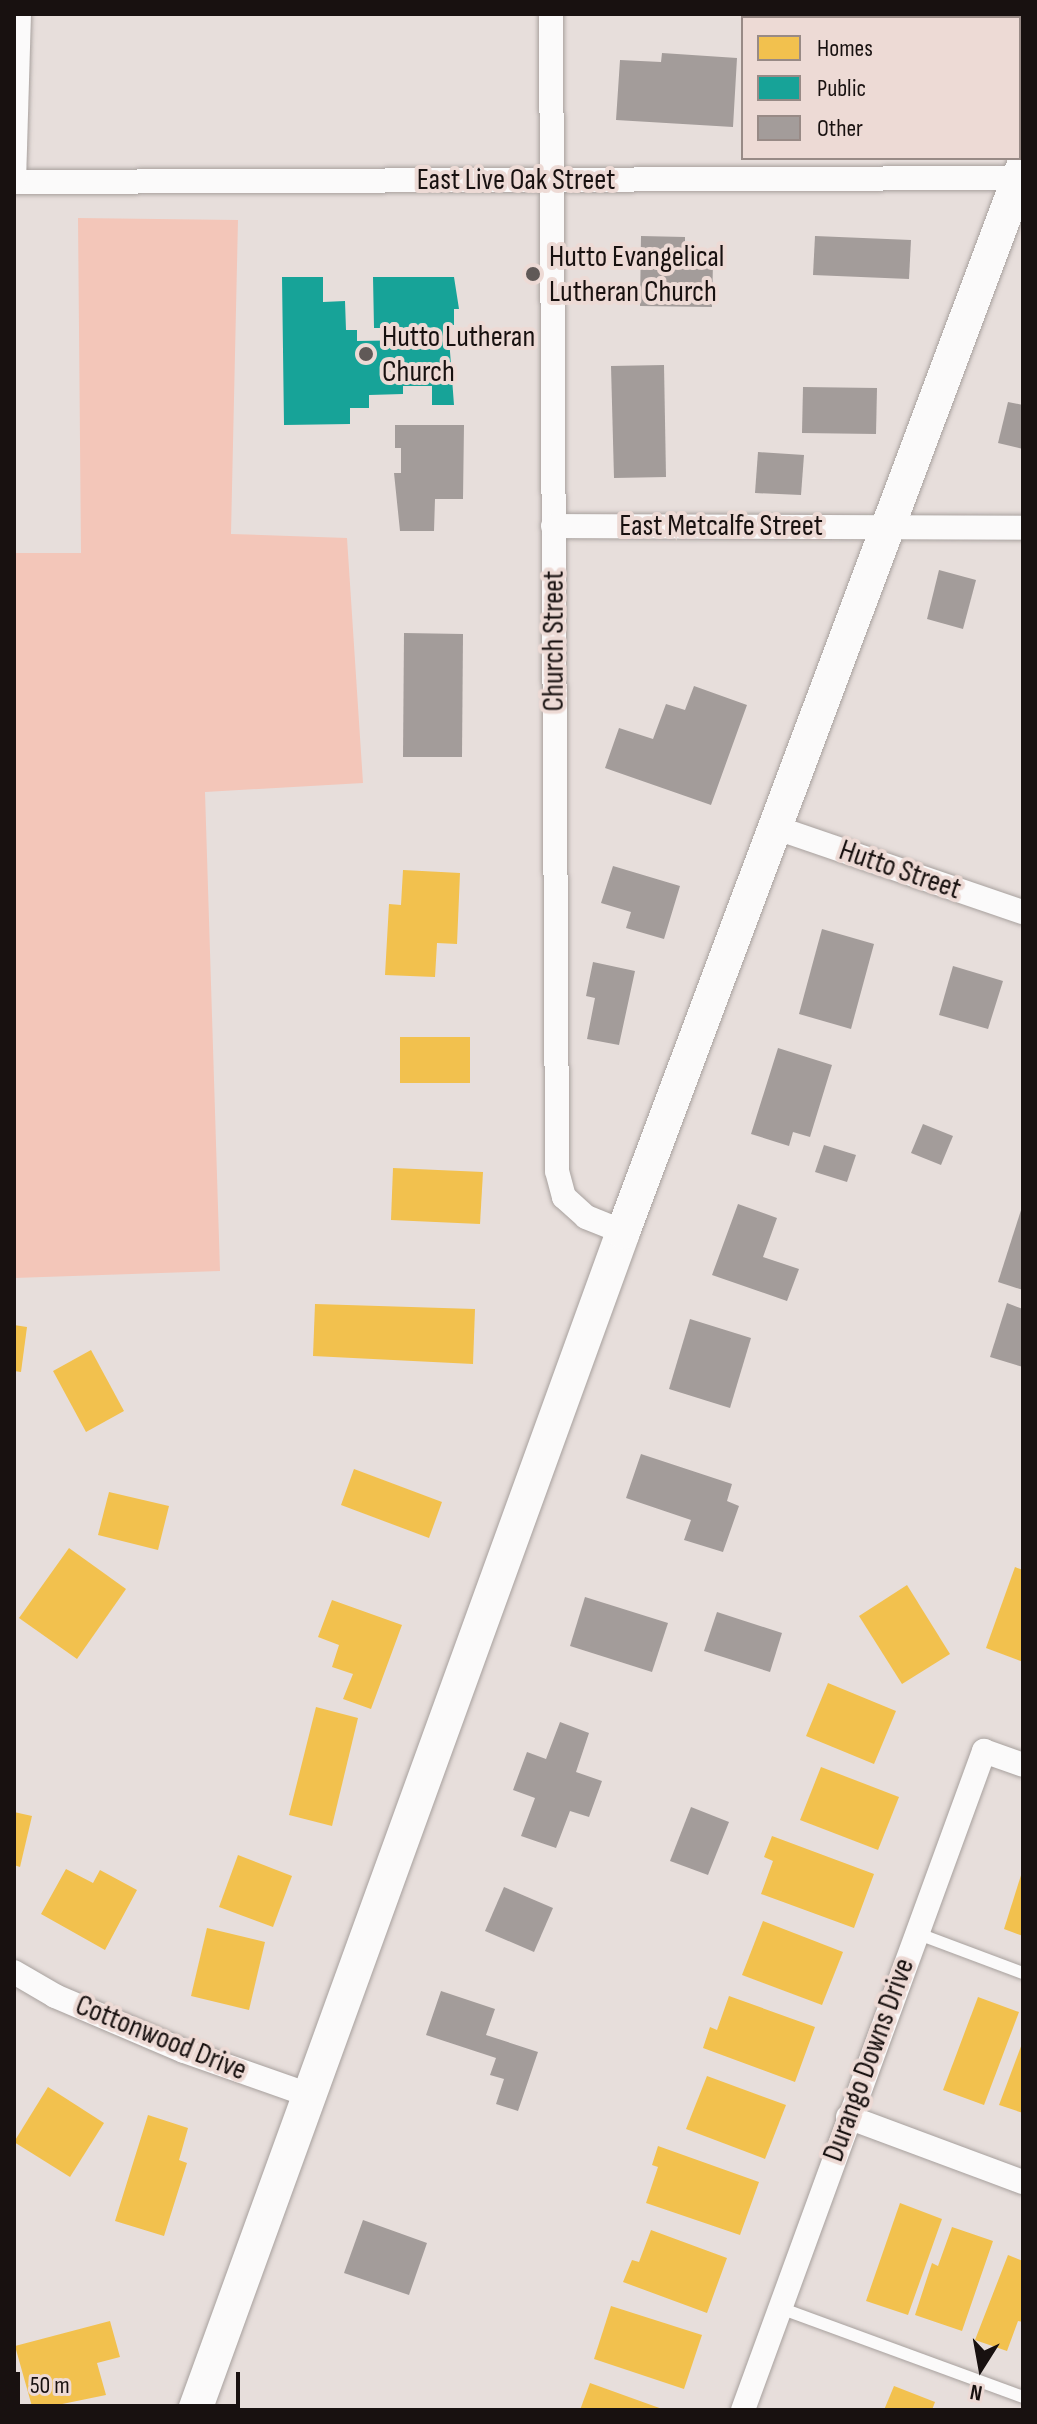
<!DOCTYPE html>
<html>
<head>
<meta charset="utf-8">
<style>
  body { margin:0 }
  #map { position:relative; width:1037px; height:2424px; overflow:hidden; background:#e7dedb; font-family:"Sofia Sans Condensed",sans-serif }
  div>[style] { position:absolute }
  .green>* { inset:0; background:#f3c6b9 }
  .homes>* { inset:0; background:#f2c14e }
  .public>* { inset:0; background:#17a398 }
  .building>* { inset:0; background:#a39c9a }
  .roads { filter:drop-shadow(0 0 2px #a8a19e) drop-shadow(0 0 2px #a8a19e) }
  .lane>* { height:12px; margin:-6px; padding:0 6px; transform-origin:6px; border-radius:6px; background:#fbfafa }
  .street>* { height:24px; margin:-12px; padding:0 12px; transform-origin:12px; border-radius:12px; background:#fbfafa }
  .secondary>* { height:34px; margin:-17px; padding:0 17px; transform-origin:17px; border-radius:17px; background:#fbfafa }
  .dots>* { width:22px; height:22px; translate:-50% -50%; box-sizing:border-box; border:4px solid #eddad5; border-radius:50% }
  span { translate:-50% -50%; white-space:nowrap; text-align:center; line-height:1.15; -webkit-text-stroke:8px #eddad5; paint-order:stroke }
  .street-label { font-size:30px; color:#181110 }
  .poi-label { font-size:30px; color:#181110 }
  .left { translate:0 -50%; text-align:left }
  .frame { position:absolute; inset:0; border:16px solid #181110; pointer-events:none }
  .legend { position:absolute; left:741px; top:16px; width:280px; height:144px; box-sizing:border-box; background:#eddad5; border:2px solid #988a86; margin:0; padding:10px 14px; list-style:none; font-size:24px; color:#181110 }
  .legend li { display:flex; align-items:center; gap:16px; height:40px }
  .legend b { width:40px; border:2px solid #988a86 }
  .north { position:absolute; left:941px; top:2328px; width:80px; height:80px; -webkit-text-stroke:6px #eddad5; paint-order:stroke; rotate:191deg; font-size:22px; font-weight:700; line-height:32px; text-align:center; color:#181110 }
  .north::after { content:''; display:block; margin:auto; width:28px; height:36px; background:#181110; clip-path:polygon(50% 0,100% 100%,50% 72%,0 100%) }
  .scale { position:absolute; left:16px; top:2372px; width:224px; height:36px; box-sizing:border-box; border:4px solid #181110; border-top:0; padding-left:10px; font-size:24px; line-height:28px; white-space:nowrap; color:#181110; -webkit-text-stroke:6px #eddad5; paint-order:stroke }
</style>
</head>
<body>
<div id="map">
  <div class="green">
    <div style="clip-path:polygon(78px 218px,238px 220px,231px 534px,347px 538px,363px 783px,205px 792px,220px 1271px,14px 1278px,14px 553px,81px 553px)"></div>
  </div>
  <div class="homes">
    <div style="clip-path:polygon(403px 870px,460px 873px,457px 944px,437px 943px,435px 977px,385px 975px,389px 904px,401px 905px)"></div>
    <div style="clip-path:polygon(400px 1037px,470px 1037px,470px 1083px,400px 1083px)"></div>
    <div style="clip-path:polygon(393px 1168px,483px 1172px,480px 1224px,391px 1220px)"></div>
    <div style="clip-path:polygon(315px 1304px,475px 1309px,473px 1364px,313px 1356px)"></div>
    <div style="clip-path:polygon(14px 1325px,27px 1327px,21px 1372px,14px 1371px)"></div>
    <div style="clip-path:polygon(91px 1350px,124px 1411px,86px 1432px,53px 1371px)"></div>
    <div style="clip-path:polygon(354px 1469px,442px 1502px,429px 1538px,341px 1505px)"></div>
    <div style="clip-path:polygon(109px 1492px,169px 1506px,158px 1550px,98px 1535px)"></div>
    <div style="clip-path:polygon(69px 1548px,126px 1589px,77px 1659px,19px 1618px)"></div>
    <div style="clip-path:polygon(1015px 1567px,1023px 1570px,1023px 1662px,986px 1648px)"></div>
    <div style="clip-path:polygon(907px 1585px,950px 1654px,902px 1684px,859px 1616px)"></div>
    <div style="clip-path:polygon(332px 1600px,402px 1625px,371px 1709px,343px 1699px,353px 1674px,332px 1667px,339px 1645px,318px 1637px)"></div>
    <div style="clip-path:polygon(828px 1683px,896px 1711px,874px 1764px,806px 1736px)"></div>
    <div style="clip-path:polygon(316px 1707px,358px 1718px,332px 1826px,289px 1815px)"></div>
    <div style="clip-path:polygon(821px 1767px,899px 1797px,878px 1850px,800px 1820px)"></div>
    <div style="clip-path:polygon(14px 1812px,32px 1816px,20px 1867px,14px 1865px)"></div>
    <div style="clip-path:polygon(772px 1836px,874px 1874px,854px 1928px,761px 1894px,773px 1861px,764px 1857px)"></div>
    <div style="clip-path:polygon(238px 1855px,292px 1876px,273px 1927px,219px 1907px)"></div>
    <div style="clip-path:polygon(66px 1869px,93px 1883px,100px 1870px,137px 1890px,105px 1950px,41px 1914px)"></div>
    <div style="clip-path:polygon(1022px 1872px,1023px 1872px,1023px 1936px,1004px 1929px)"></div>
    <div style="clip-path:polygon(763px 1921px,843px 1952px,822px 2005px,742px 1975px)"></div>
    <div style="clip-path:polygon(207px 1928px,265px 1942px,249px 2010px,191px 1996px)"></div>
    <div style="clip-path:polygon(729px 1996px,815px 2027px,795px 2082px,703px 2048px,710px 2027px,717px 2030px)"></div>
    <div style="clip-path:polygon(978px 1997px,1019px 2012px,984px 2105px,943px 2090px)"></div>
    <div style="clip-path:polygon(1023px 2041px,1023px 2113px,999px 2105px)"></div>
    <div style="clip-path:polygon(707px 2076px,786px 2105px,765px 2159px,686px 2129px)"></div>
    <div style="clip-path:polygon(48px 2087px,104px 2123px,70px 2177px,14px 2142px)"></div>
    <div style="clip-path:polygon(148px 2115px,188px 2128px,179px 2160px,187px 2163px,164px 2236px,115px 2221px)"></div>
    <div style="clip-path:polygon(658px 2146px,759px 2182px,740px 2235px,646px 2203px,658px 2167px,652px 2165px)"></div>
    <div style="clip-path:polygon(900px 2203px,942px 2219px,908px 2315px,866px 2301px)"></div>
    <div style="clip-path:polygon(952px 2227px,993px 2241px,962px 2331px,915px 2315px,932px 2263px,938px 2266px)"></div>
    <div style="clip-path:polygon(651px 2230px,727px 2258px,707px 2313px,623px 2282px,632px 2260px,639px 2262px)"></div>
    <div style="clip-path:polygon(1008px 2255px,1023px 2261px,1023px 2322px,1018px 2321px,1007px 2351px,975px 2340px)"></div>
    <div style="clip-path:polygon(611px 2306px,702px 2335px,684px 2389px,594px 2359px)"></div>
    <div style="clip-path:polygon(110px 2321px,120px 2357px,97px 2363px,106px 2395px,33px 2410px,15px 2346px)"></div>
    <div style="clip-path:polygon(590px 2383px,665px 2410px,580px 2410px)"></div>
    <div style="clip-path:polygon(894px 2386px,935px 2402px,932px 2410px,884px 2410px)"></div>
  </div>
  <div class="public">
    <div style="clip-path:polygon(282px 277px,323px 277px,323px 302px,345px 301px,346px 330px,357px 330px,357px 341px,418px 340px,418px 328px,374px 328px,373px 277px,454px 277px,459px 309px,454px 309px,454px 325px,448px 325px,454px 405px,432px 405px,432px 386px,403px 386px,403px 394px,369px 395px,369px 408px,350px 408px,350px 424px,284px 425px)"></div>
  </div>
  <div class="building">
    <div style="clip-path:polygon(662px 53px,737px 58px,733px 127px,616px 120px,620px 60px,661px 62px)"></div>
    <div style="clip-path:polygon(641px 236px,685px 237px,685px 262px,713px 262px,712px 307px,640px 306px)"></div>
    <div style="clip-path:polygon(815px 236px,911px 240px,909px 279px,813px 275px)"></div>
    <div style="clip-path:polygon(664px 365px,666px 477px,614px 478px,611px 366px)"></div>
    <div style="clip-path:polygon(803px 387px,877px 388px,876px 434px,802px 433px)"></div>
    <div style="clip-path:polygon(1008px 402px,1023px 405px,1023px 449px,998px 443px)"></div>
    <div style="clip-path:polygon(395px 425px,464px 425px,463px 499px,435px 499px,434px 531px,400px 531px,394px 473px,401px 473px,401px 448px,395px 448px)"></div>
    <div style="clip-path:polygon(758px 452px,804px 455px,801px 495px,755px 493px)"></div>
    <div style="clip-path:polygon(939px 570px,976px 580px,963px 629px,927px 619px)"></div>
    <div style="clip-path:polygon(404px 633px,463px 634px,462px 757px,403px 757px)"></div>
    <div style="clip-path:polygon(694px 686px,747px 705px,711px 805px,605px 768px,619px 728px,653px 739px,666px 704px,685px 710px)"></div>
    <div style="clip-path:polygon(613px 866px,680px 886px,664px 939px,626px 928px,631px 912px,601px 903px)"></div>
    <div style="clip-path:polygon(822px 929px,874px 944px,851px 1029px,799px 1014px)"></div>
    <div style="clip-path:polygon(593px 962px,635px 971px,619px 1045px,587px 1039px,595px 998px,586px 996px)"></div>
    <div style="clip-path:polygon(953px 966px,1003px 981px,988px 1029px,939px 1015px)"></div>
    <div style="clip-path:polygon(778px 1048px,832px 1065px,810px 1137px,793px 1132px,789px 1146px,751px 1134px)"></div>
    <div style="clip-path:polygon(923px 1124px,953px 1136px,941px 1165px,911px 1153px)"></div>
    <div style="clip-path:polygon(824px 1145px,856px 1155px,847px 1182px,815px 1172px)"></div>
    <div style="clip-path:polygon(738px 1204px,777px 1218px,763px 1257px,799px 1269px,787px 1301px,712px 1275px)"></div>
    <div style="clip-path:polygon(1022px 1207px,1023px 1207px,1023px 1290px,998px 1282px)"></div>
    <div style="clip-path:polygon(1007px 1303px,1023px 1309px,1023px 1367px,990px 1357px)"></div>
    <div style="clip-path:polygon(690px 1319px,751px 1338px,730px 1408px,669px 1389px)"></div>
    <div style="clip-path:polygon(641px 1454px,732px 1484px,727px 1501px,739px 1506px,723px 1552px,684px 1540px,691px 1520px,626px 1498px)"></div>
    <div style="clip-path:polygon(585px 1597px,668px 1623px,652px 1672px,570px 1646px)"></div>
    <div style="clip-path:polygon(717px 1612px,782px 1633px,770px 1672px,704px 1651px)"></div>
    <div style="clip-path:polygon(560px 1722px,589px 1733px,576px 1772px,602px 1781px,589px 1817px,570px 1811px,556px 1848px,521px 1836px,535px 1798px,513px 1790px,527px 1752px,546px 1759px)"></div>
    <div style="clip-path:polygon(691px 1807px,729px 1822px,708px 1875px,670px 1861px)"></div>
    <div style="clip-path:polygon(504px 1887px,553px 1908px,534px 1952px,485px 1931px)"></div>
    <div style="clip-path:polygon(441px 1991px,495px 2009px,486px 2035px,538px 2052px,518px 2111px,496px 2104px,504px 2079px,490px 2075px,496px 2058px,426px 2035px)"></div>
    <div style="clip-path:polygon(363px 2220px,427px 2243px,409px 2295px,344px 2273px)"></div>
  </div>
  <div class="roads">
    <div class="lane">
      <div style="left:916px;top:1933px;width:114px;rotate:20.5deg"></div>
      <div style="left:780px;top:2308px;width:259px;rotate:20.1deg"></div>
    </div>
    <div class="street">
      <div style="left:551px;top:14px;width:1157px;rotate:89.7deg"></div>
      <div style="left:557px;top:1171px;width:27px;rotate:75deg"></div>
      <div style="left:564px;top:1197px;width:30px;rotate:42deg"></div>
      <div style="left:586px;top:1217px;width:40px;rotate:22deg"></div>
      <div style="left:14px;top:182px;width:1009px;rotate:-0.23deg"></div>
      <div style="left:14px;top:182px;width:168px;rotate:-88.3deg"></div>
      <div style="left:553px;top:526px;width:470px;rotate:0.2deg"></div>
      <div style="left:777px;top:828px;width:260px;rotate:18.9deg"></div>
      <div style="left:14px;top:1972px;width:48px;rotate:30.3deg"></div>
      <div style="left:55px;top:1996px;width:140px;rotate:23.1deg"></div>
      <div style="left:184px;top:2051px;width:136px;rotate:19.4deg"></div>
      <div style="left:848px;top:2117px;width:187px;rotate:20.4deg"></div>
      <div style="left:743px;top:2410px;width:702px;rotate:-69.91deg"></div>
      <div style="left:984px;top:1751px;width:41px;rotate:19.7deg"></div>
    </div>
    <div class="secondary">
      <div style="left:195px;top:2410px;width:1253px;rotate:-70.03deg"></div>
      <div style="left:623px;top:1232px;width:1138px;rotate:-69.41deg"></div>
    </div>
  </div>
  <div class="dots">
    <div style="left:533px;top:274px;background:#605957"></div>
    <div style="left:366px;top:354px;background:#605957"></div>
  </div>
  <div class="street-label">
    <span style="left:516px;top:180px">East Live Oak Street</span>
    <span style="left:721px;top:526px">East Metcalfe Street</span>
    <span style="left:554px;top:641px;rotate:-90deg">Church Street</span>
    <span style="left:900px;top:870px;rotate:19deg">Hutto Street</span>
    <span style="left:161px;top:2038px;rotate:22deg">Cottonwood Drive</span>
    <span style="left:869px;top:2060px;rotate:-70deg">Durango Downs Drive</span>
  </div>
  <div class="poi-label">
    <span class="left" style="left:549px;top:274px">Hutto Evangelical<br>Lutheran Church</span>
    <span class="left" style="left:382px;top:354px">Hutto Lutheran<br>Church</span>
  </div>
  <div class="frame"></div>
  <ul class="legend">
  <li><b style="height:22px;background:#f2c14e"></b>Homes</li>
  <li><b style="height:22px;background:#17a398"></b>Public</li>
  <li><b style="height:22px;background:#a39c9a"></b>Other</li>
  </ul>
  <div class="north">N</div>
  <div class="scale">50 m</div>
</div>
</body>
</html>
